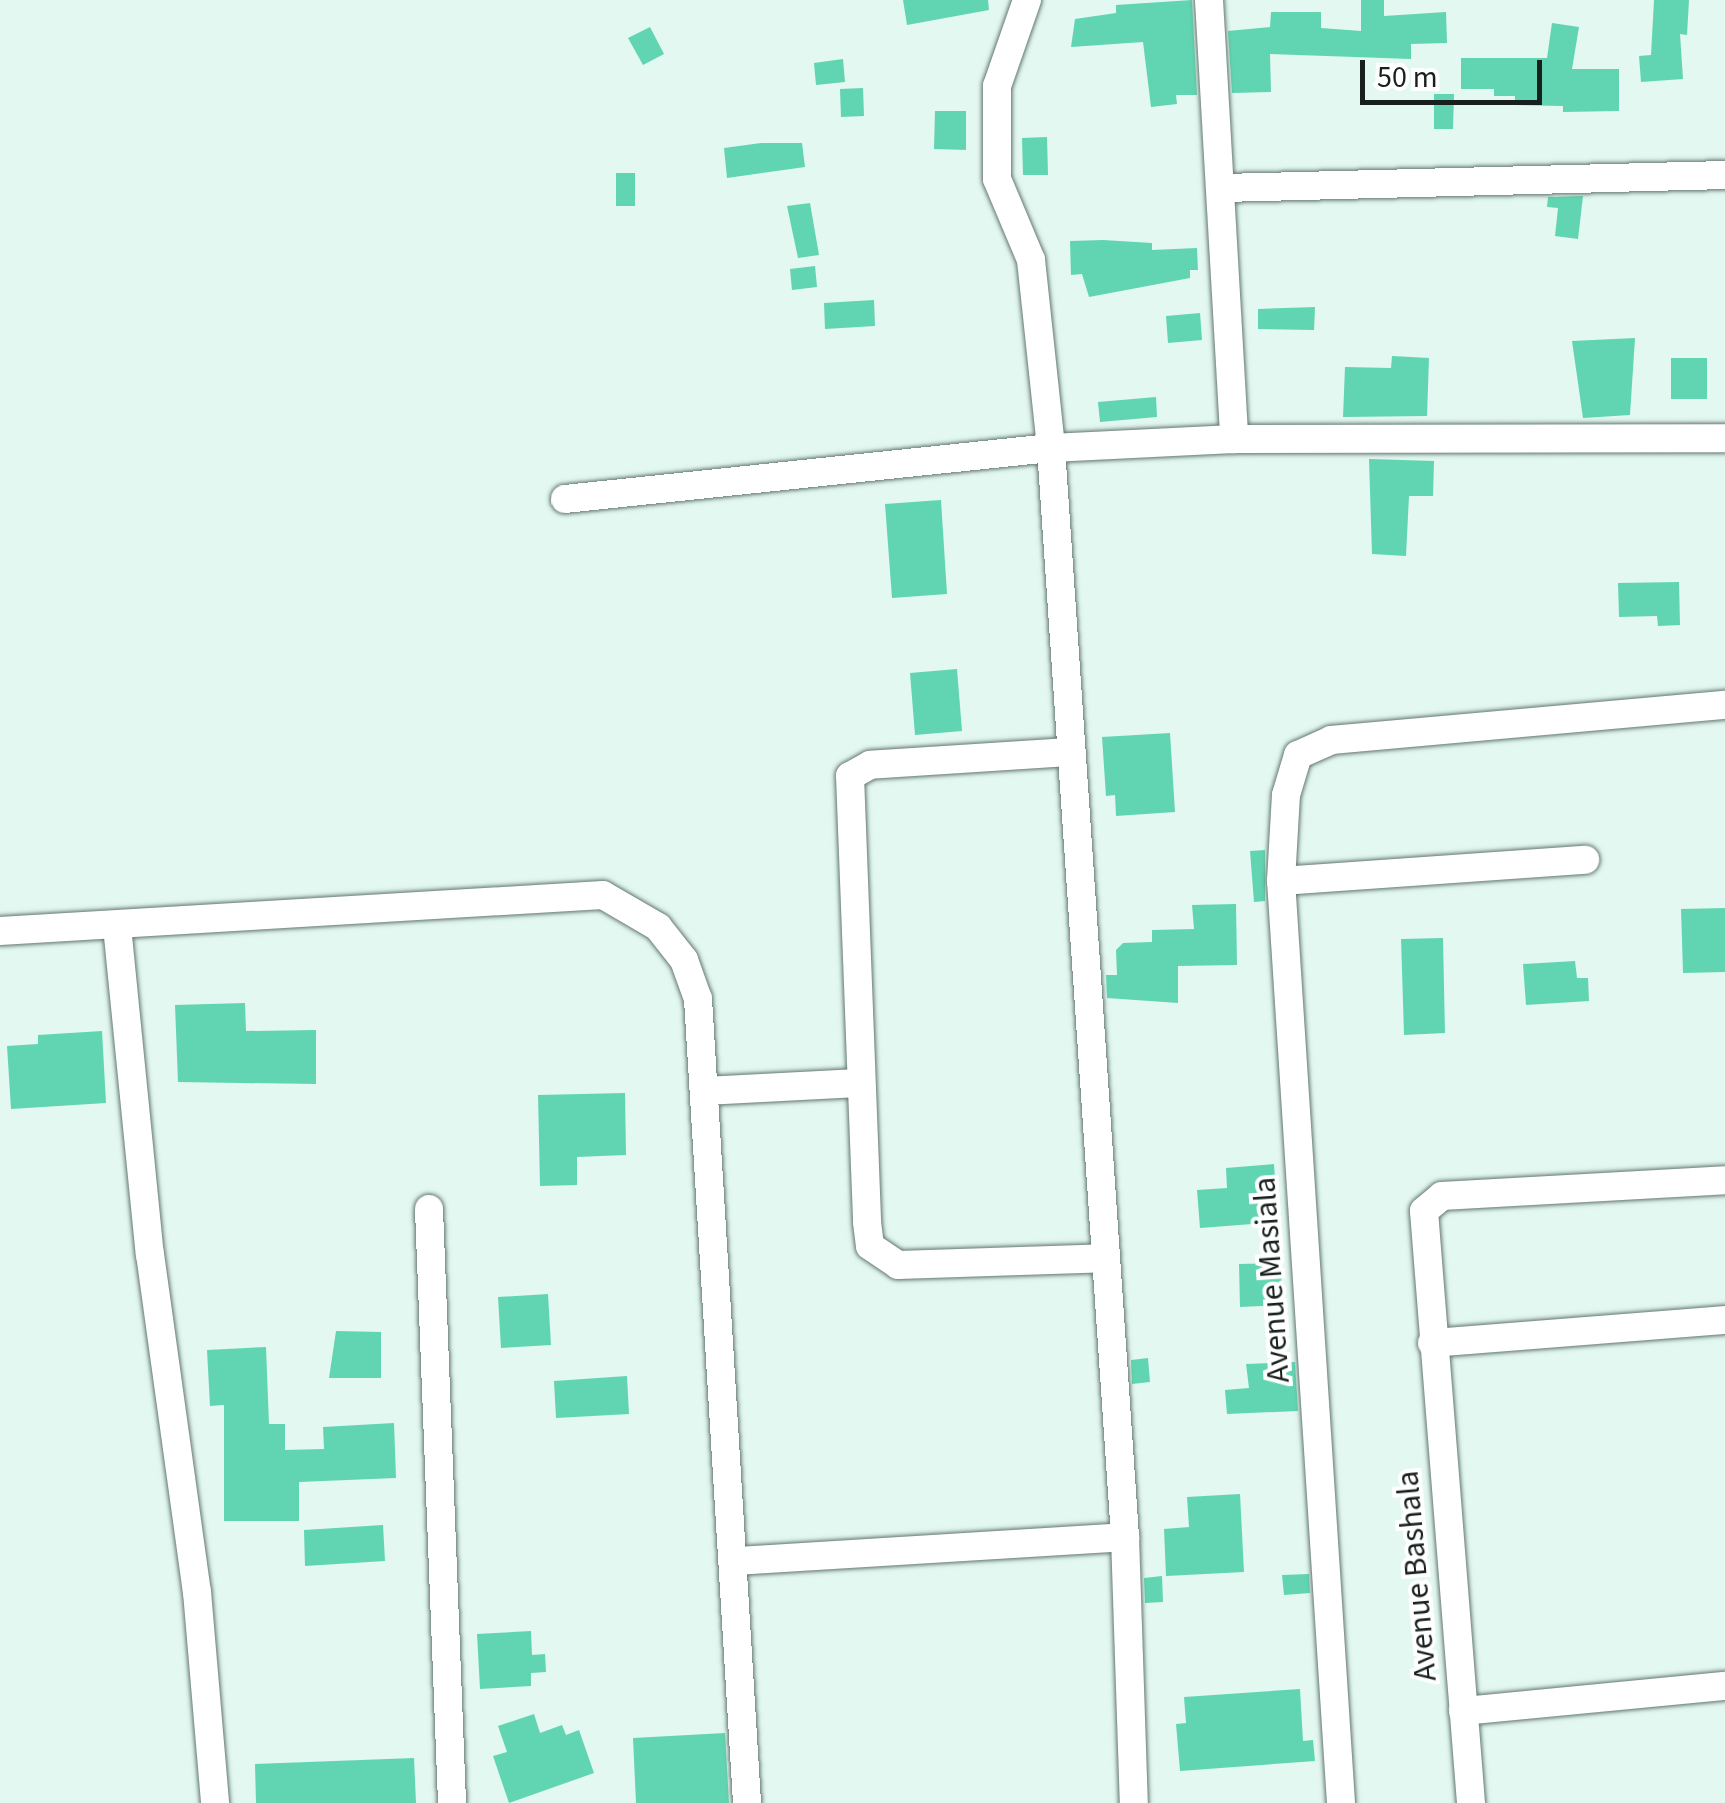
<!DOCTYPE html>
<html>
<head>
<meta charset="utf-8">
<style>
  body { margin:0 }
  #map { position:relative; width:1725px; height:1803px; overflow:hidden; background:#e2f8f0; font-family:"Source Sans 3",sans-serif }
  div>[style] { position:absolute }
  .building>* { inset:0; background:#61d5b1 }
  .roads { filter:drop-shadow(0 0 2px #647770) drop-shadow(0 0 2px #647770) }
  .minor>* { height:28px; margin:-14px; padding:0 14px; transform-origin:14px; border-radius:14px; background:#fff }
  span { translate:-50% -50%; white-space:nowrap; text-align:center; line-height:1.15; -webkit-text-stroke:8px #fff; paint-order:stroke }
  .street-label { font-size:32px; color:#18201d }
  .scale { position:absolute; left:1360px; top:60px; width:182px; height:45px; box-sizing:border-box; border:5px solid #18201d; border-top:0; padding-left:12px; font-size:30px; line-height:35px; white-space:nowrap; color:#18201d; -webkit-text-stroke:8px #fff; paint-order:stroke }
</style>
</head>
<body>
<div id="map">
  <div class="building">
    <div style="clip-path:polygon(903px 0,988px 0,989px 10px,907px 25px)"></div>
    <div style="clip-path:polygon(1192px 0,1197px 95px,1176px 95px,1177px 104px,1151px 107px,1143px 42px,1071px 47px,1075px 19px,1116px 13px,1116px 5px)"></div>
    <div style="clip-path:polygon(1361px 0,1384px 0,1384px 16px,1446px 12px,1447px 43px,1411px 44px,1411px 59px,1270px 54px,1271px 92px,1232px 93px,1228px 31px,1270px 27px,1271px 12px,1321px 12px,1321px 28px,1361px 31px)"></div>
    <div style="clip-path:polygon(1654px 0,1689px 0,1687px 35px,1680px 34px,1683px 79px,1641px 82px,1639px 56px,1651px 55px)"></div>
    <div style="clip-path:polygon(1552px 23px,1579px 27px,1572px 69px,1619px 69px,1619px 111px,1563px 112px,1563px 106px,1515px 105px,1515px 96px,1494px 96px,1494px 89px,1461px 89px,1461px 58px,1547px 58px)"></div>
    <div style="clip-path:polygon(650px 27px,664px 54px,643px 65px,628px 38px)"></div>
    <div style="clip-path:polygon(843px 59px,845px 82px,816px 85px,814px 63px)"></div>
    <div style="clip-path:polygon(863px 88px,864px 116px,841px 117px,840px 89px)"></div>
    <div style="clip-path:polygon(1434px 94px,1454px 94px,1453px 129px,1434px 129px)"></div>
    <div style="clip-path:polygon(935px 111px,966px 111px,966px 150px,934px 149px)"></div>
    <div style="clip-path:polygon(1047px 137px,1048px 175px,1023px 175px,1022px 138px)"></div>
    <div style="clip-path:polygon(761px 143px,802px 143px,805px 167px,727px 178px,724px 148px)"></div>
    <div style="clip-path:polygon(616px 173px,635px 173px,635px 206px,616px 206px)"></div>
    <div style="clip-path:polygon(1583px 196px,1578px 239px,1555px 236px,1558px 208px,1547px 207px,1548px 197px)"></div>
    <div style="clip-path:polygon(810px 203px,819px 255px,798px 258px,787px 206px)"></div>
    <div style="clip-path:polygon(1103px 240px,1152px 243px,1152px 250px,1197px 248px,1198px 270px,1190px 270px,1190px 278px,1089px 297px,1082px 274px,1071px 275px,1070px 241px)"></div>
    <div style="clip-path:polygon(815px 266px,817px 287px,792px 290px,790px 269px)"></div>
    <div style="clip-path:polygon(874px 300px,875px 326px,825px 329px,824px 303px)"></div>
    <div style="clip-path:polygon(1315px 307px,1314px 330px,1258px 329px,1258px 309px)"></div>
    <div style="clip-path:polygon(1200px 313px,1202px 340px,1168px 343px,1166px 316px)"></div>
    <div style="clip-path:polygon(1635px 338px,1630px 415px,1583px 418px,1572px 341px)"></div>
    <div style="clip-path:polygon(1392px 356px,1429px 358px,1427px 416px,1343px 417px,1345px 367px,1391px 368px)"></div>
    <div style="clip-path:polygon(1671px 358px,1707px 358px,1707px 399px,1671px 399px)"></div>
    <div style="clip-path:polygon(1156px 397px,1157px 417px,1100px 422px,1098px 402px)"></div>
    <div style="clip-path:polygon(1369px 459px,1434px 461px,1433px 496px,1409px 496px,1406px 556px,1372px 554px)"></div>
    <div style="clip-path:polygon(941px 500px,947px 594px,892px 598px,885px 504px)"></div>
    <div style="clip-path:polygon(1679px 582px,1680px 625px,1658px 626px,1657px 616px,1619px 617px,1618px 583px)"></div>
    <div style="clip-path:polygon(957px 669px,962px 731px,915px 735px,910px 673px)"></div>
    <div style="clip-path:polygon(1170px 733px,1175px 812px,1116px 816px,1115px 795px,1106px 796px,1102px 737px)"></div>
    <div style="clip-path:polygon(1265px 850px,1265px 901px,1254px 902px,1250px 851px)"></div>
    <div style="clip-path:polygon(1236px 904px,1237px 965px,1178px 966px,1178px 1003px,1107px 998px,1106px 975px,1117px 975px,1116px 950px,1123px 943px,1152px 942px,1152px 930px,1194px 929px,1192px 905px)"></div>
    <div style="clip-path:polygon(1725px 908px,1725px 972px,1683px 973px,1681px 909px)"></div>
    <div style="clip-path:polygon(1443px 938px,1445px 1033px,1404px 1035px,1401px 939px)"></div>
    <div style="clip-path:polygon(1575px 961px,1577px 978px,1588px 978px,1589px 1001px,1526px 1005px,1523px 964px)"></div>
    <div style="clip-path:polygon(245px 1003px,246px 1031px,316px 1030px,316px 1084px,178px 1082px,175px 1005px)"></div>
    <div style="clip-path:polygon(102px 1031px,106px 1103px,11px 1109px,7px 1046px,38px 1044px,38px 1035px)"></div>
    <div style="clip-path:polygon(625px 1093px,626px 1155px,577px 1157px,577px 1185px,540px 1186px,538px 1095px)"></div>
    <div style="clip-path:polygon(1274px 1164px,1278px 1222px,1200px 1228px,1197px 1190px,1227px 1188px,1226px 1168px)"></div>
    <div style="clip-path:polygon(1281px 1263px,1282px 1305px,1240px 1307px,1239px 1264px)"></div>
    <div style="clip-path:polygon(548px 1294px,551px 1345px,501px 1348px,498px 1297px)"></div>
    <div style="clip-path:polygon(336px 1331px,381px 1332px,381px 1378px,329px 1378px)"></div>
    <div style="clip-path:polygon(266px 1347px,269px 1424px,285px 1424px,285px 1450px,324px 1449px,323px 1427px,394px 1423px,396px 1478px,299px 1482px,299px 1521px,224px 1521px,224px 1405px,210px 1406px,207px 1350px)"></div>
    <div style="clip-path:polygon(1148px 1358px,1150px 1382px,1132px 1384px,1131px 1360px)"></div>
    <div style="clip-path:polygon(1295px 1362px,1298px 1411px,1227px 1414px,1225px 1390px,1249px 1388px,1246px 1364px)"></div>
    <div style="clip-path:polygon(627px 1376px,629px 1414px,556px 1418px,554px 1381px)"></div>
    <div style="clip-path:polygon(1240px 1494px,1244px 1572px,1166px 1576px,1164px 1529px,1189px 1527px,1187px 1497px)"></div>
    <div style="clip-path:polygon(383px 1525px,385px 1561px,305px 1566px,304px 1530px)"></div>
    <div style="clip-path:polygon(1309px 1574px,1310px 1593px,1284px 1595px,1282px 1575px)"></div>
    <div style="clip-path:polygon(1162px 1576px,1163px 1602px,1145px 1603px,1144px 1578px)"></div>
    <div style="clip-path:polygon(531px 1631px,532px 1655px,545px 1654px,546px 1672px,531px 1673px,531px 1686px,480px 1689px,477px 1634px)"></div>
    <div style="clip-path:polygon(1300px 1689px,1303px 1741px,1313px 1740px,1315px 1761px,1180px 1771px,1176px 1724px,1186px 1723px,1184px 1697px)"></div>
    <div style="clip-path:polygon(534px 1714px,540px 1733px,562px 1725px,566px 1735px,579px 1730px,594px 1773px,509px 1803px,493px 1756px,507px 1752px,498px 1726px)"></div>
    <div style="clip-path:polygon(725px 1733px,729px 1803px,636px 1803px,633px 1738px)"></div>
    <div style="clip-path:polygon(414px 1758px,416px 1803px,256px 1803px,255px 1764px)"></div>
  </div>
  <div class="roads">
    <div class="minor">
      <div style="left:1027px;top:0;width:91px;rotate:109.2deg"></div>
      <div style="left:997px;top:86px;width:93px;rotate:90deg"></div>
      <div style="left:997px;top:179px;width:88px;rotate:67.2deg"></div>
      <div style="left:1031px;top:260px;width:189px;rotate:83.9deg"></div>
      <div style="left:1051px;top:448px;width:1092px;rotate:86.11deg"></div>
      <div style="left:1125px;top:1537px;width:266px;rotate:88.1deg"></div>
      <div style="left:1209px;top:0;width:440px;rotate:86.7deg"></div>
      <div style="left:1223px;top:188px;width:502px;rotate:-1.48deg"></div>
      <div style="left:565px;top:499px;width:489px;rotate:-6deg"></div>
      <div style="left:1051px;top:448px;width:183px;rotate:-2.8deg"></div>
      <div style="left:1234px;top:439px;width:491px;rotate:-0.1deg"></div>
      <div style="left:1069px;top:752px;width:199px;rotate:176.3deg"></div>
      <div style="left:870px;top:765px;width:23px;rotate:151deg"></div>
      <div style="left:850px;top:776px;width:446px;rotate:87.8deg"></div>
      <div style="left:867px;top:1222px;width:24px;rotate:83deg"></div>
      <div style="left:870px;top:1246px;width:34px;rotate:34deg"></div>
      <div style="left:898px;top:1265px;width:207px;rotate:-1.9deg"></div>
      <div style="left:1281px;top:881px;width:305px;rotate:-4deg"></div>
      <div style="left:117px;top:926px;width:330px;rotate:84.3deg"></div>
      <div style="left:150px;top:1254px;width:341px;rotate:82.1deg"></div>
      <div style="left:197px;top:1592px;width:212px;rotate:85.1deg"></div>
      <div style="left:0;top:931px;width:604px;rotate:-3.42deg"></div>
      <div style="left:603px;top:895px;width:64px;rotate:30.2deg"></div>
      <div style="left:658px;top:927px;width:42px;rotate:51.8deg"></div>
      <div style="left:684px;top:960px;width:41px;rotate:70.3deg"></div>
      <div style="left:698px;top:999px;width:805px;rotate:86.51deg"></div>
      <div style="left:704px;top:1091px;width:155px;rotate:-3deg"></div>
      <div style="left:429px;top:1209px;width:594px;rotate:87.78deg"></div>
      <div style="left:1432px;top:1343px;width:294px;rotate:-4.5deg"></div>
      <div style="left:736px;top:1561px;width:390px;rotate:-3.5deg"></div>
      <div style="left:1463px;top:1711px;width:263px;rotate:-5.5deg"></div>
      <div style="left:1341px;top:1803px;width:924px;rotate:-93.72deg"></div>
      <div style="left:1281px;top:881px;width:86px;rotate:-86.7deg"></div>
      <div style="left:1286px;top:795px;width:42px;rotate:-73.3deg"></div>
      <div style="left:1298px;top:755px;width:36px;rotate:-24deg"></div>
      <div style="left:1331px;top:740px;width:396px;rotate:-5.1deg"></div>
      <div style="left:1471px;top:1803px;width:594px;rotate:-94.54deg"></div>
      <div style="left:1424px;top:1211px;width:23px;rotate:-40deg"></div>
      <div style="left:1442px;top:1196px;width:283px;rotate:-3.2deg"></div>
    </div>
  </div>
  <div class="street-label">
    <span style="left:1272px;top:1280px;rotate:-94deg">Avenue Masiala</span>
    <span style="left:1417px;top:1576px;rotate:-95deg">Avenue Bashala</span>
  </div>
  <div class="scale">50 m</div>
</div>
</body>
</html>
